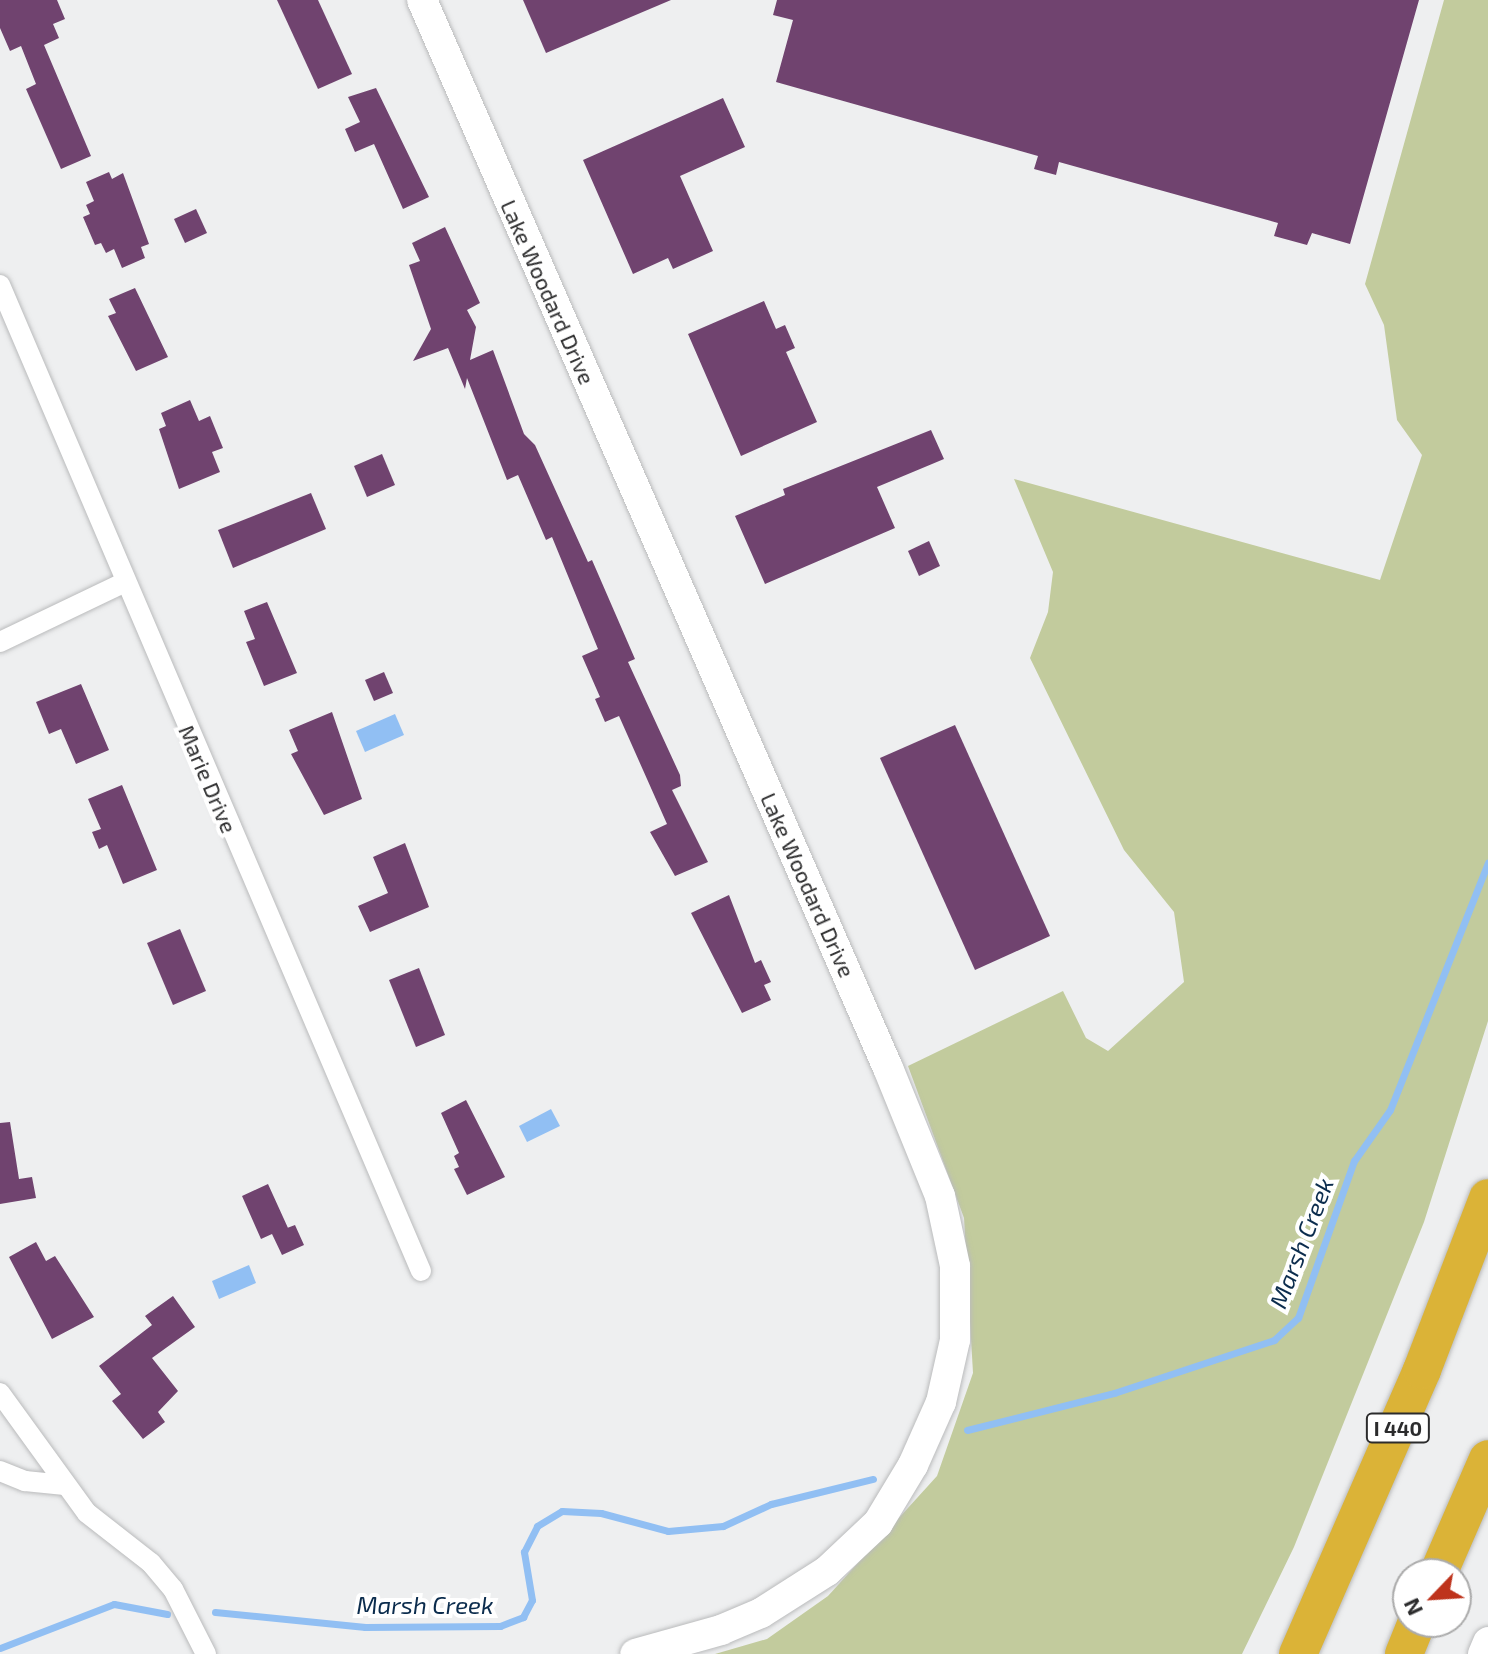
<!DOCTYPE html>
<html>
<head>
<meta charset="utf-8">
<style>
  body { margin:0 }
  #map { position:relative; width:1488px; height:1654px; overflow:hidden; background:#eeeff0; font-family:"Exo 2",sans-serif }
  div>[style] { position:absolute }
  .green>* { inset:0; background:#c2cb9d }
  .water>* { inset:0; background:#91bff3 }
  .stream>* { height:7px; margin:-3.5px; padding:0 3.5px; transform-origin:3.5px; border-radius:3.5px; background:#91bff3 }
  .building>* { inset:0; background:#70436f }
  .roads { filter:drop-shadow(0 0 2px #babbbc) drop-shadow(0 0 2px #babbbc) }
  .street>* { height:20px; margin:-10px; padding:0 10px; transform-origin:10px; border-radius:10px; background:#fff }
  .secondary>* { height:30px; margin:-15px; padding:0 15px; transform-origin:15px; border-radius:15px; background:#fff }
  .highway>* { height:38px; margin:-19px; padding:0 19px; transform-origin:19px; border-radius:19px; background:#dbb337 }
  span { translate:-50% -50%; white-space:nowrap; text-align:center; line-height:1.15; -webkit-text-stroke:8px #fff; paint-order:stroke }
  .shield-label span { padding:2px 6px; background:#fff; border:2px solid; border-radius:6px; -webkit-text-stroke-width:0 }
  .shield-label { font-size:20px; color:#2c2c2d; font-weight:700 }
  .street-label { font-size:22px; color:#2c2c2d }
  .water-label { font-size:24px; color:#0b2c4d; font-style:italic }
  .north { position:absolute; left:1392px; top:1558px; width:80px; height:80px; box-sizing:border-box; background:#fff; border:2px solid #ababab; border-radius:50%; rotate:245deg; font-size:22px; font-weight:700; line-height:32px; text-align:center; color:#2c2c2d }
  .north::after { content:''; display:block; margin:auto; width:28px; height:36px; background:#be331c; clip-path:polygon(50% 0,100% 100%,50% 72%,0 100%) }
</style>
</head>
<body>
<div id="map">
  <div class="green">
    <div style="clip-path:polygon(1444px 0,1488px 0,1488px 1021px,1424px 1222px,1294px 1547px,1242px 1654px,715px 1654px,767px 1639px,828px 1596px,937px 1476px,973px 1373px,964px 1218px,908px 1066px,1063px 991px,1086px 1038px,1108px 1051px,1184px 982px,1174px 912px,1124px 850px,1030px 658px,1048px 612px,1053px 572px,1014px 479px,1380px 580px,1422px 455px,1397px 420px,1384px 325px,1365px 284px)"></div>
  </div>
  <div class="water">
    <div style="clip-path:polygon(395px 714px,404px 735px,365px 752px,356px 731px)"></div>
    <div style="clip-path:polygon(551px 1109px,560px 1126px,527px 1142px,519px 1126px)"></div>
    <div style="clip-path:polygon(249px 1265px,256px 1283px,219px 1299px,212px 1281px)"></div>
  </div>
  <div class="stream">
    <div style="left:967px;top:1430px;width:152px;rotate:-14.1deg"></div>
    <div style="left:1114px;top:1393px;width:169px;rotate:-18.3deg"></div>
    <div style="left:1274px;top:1340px;width:33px;rotate:-43deg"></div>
    <div style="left:1298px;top:1318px;width:167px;rotate:-70.4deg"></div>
    <div style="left:1354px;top:1161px;width:62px;rotate:-54.8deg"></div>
    <div style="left:1390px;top:1110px;width:266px;rotate:-68.4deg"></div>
    <div style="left:215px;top:1612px;width:151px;rotate:5.7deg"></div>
    <div style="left:365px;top:1627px;width:135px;rotate:-0.4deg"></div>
    <div style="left:500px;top:1626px;width:25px;rotate:-21deg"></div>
    <div style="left:523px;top:1617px;width:19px;rotate:-62deg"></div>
    <div style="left:532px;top:1600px;width:49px;rotate:-99.5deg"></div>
    <div style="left:524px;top:1552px;width:29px;rotate:-63deg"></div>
    <div style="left:537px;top:1526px;width:29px;rotate:-31deg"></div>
    <div style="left:562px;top:1511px;width:39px;rotate:3deg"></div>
    <div style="left:601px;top:1513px;width:69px;rotate:15deg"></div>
    <div style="left:668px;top:1531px;width:55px;rotate:-5.2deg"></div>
    <div style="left:723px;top:1526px;width:53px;rotate:-24.6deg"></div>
    <div style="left:771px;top:1504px;width:105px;rotate:-13.8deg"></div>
    <div style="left:0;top:1648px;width:122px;rotate:-21.1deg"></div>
    <div style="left:114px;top:1604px;width:54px;rotate:10.7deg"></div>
  </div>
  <div class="building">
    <div style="clip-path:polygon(0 0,57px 0,65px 19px,53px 24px,59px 38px,44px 45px,91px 156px,61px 169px,26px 89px,36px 84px,21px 46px,10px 51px,0 28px)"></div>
    <div style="clip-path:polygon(277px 0,318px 0,352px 74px,318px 89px)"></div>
    <div style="clip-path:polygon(523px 0,671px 0,546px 53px)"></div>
    <div style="clip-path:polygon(777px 0,1419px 0,1350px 244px,1312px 233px,1307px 245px,1274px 236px,1278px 223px,1059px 162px,1056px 175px,1034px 169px,1038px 156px,776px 82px,793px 20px,773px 15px)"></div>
    <div style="clip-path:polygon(376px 88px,429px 197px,403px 209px,374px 144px,355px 152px,345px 129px,360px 122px,348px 97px)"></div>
    <div style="clip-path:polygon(723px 98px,745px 147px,680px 176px,713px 251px,673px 269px,668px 258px,633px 274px,583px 160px)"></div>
    <div style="clip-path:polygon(109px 172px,112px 179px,123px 173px,149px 244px,141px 247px,145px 258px,122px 268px,114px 249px,106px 253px,101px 243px,95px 245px,83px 217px,90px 214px,86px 205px,94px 201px,86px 182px)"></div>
    <div style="clip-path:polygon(196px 209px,207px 233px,185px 243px,174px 219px)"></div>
    <div style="clip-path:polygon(445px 227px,480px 303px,467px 310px,476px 327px,470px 360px,493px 350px,524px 434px,535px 445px,588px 562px,592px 560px,635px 659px,628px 662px,680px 775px,681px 786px,672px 790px,708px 862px,675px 876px,650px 832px,667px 824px,619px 716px,605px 722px,595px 699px,600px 697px,582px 656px,598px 649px,552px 537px,546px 540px,518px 475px,507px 480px,467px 378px,465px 389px,448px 348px,413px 361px,431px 329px,409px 265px,420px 261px,412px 243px)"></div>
    <div style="clip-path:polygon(135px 288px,168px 357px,136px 371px,108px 316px,116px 313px,109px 299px)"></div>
    <div style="clip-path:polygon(764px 301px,776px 329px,785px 325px,795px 348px,786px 352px,817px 422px,741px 456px,688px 334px)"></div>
    <div style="clip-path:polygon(190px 400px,199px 421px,210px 416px,223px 448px,212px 452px,220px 472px,179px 489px,159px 429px,166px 426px,161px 413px)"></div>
    <div style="clip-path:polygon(931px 430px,944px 459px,877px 487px,895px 528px,765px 584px,735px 516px,785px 495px,783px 489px)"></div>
    <div style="clip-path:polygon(382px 454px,395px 485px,367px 497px,354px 466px)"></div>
    <div style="clip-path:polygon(311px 493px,326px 529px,233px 568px,218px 530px)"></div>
    <div style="clip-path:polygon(929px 541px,940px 566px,919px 576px,908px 551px)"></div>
    <div style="clip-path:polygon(267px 602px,297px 673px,264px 686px,246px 642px,255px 639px,244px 611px)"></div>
    <div style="clip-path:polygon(384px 672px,393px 693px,374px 701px,365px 680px)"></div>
    <div style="clip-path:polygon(81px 684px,109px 750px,76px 764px,61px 729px,49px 734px,36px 702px)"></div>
    <div style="clip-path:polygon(332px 712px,362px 799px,324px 815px,291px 754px,298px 751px,289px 730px)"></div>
    <div style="clip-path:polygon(955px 725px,1050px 936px,975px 970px,880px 758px)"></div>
    <div style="clip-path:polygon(122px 785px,157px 870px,123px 884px,107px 845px,99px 849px,92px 832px,101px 829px,88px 799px)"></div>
    <div style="clip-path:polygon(405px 843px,429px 907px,370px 932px,358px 906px,388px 893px,373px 857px)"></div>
    <div style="clip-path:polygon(729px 895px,755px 963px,761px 960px,771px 982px,764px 985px,771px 1000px,742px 1013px,691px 913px)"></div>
    <div style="clip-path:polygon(180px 929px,206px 991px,173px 1005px,147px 943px)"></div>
    <div style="clip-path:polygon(419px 968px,445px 1035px,416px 1047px,389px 980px)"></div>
    <div style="clip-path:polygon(466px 1100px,505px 1177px,467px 1195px,454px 1169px,459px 1167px,454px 1156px,459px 1153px,441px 1113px)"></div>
    <div style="clip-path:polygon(10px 1122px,19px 1179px,32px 1177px,36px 1198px,0 1204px,0 1123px)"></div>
    <div style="clip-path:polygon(268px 1184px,288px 1228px,274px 1233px,295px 1225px,304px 1245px,282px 1255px,272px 1234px,261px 1239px,242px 1196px)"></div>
    <div style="clip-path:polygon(36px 1242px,46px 1261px,55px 1256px,94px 1317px,52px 1339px,9px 1257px)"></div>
    <div style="clip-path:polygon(173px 1296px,195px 1327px,152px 1358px,178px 1391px,158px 1412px,165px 1422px,143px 1439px,112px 1401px,121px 1394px,99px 1366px,152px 1325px,145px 1316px)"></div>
  </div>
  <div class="roads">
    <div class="street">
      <div style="left:0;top:285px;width:1072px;rotate:66.88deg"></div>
      <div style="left:0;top:642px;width:136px;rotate:-25.6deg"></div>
      <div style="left:0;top:1393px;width:148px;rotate:54.1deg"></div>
      <div style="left:87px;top:1513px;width:81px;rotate:38deg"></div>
      <div style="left:151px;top:1563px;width:34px;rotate:50deg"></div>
      <div style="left:173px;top:1589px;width:73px;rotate:63.1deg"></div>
      <div style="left:0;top:1471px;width:27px;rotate:22deg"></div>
      <div style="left:25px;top:1481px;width:40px;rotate:5.7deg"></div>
    </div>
    <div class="secondary">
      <div style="left:422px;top:0;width:1165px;rotate:66.43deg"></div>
      <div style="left:888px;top:1068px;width:138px;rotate:67.9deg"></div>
      <div style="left:940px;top:1196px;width:72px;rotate:77.9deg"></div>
      <div style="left:955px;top:1266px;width:74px;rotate:90deg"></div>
      <div style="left:955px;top:1340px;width:64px;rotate:102.7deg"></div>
      <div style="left:941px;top:1402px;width:69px;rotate:114deg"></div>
      <div style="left:913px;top:1465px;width:68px;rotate:121.1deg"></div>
      <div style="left:878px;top:1523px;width:70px;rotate:136.7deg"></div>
      <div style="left:827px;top:1571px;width:78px;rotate:147.5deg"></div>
      <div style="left:761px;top:1613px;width:43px;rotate:157deg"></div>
      <div style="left:721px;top:1630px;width:89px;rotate:164.4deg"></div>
      <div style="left:1483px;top:1654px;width:13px;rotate:-67deg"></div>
    </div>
    <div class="highway">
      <div style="left:1438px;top:1574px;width:125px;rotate:-66.5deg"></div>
      <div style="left:1298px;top:1654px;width:310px;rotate:-66.4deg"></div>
      <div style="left:1422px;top:1370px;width:184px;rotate:-69deg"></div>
      <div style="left:1404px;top:1654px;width:35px;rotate:-68deg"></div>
    </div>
  </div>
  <div class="shield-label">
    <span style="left:1398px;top:1428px">I 440</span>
  </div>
  <div class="street-label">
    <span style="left:548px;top:292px;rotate:66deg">Lake Woodard Drive</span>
    <span style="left:208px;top:779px;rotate:67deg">Marie Drive</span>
    <span style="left:808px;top:885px;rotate:66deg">Lake Woodard Drive</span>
  </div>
  <div class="water-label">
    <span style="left:1301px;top:1243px;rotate:-69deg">Marsh Creek</span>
    <span style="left:425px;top:1605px">Marsh Creek</span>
  </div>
  <div class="north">N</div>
</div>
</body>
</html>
